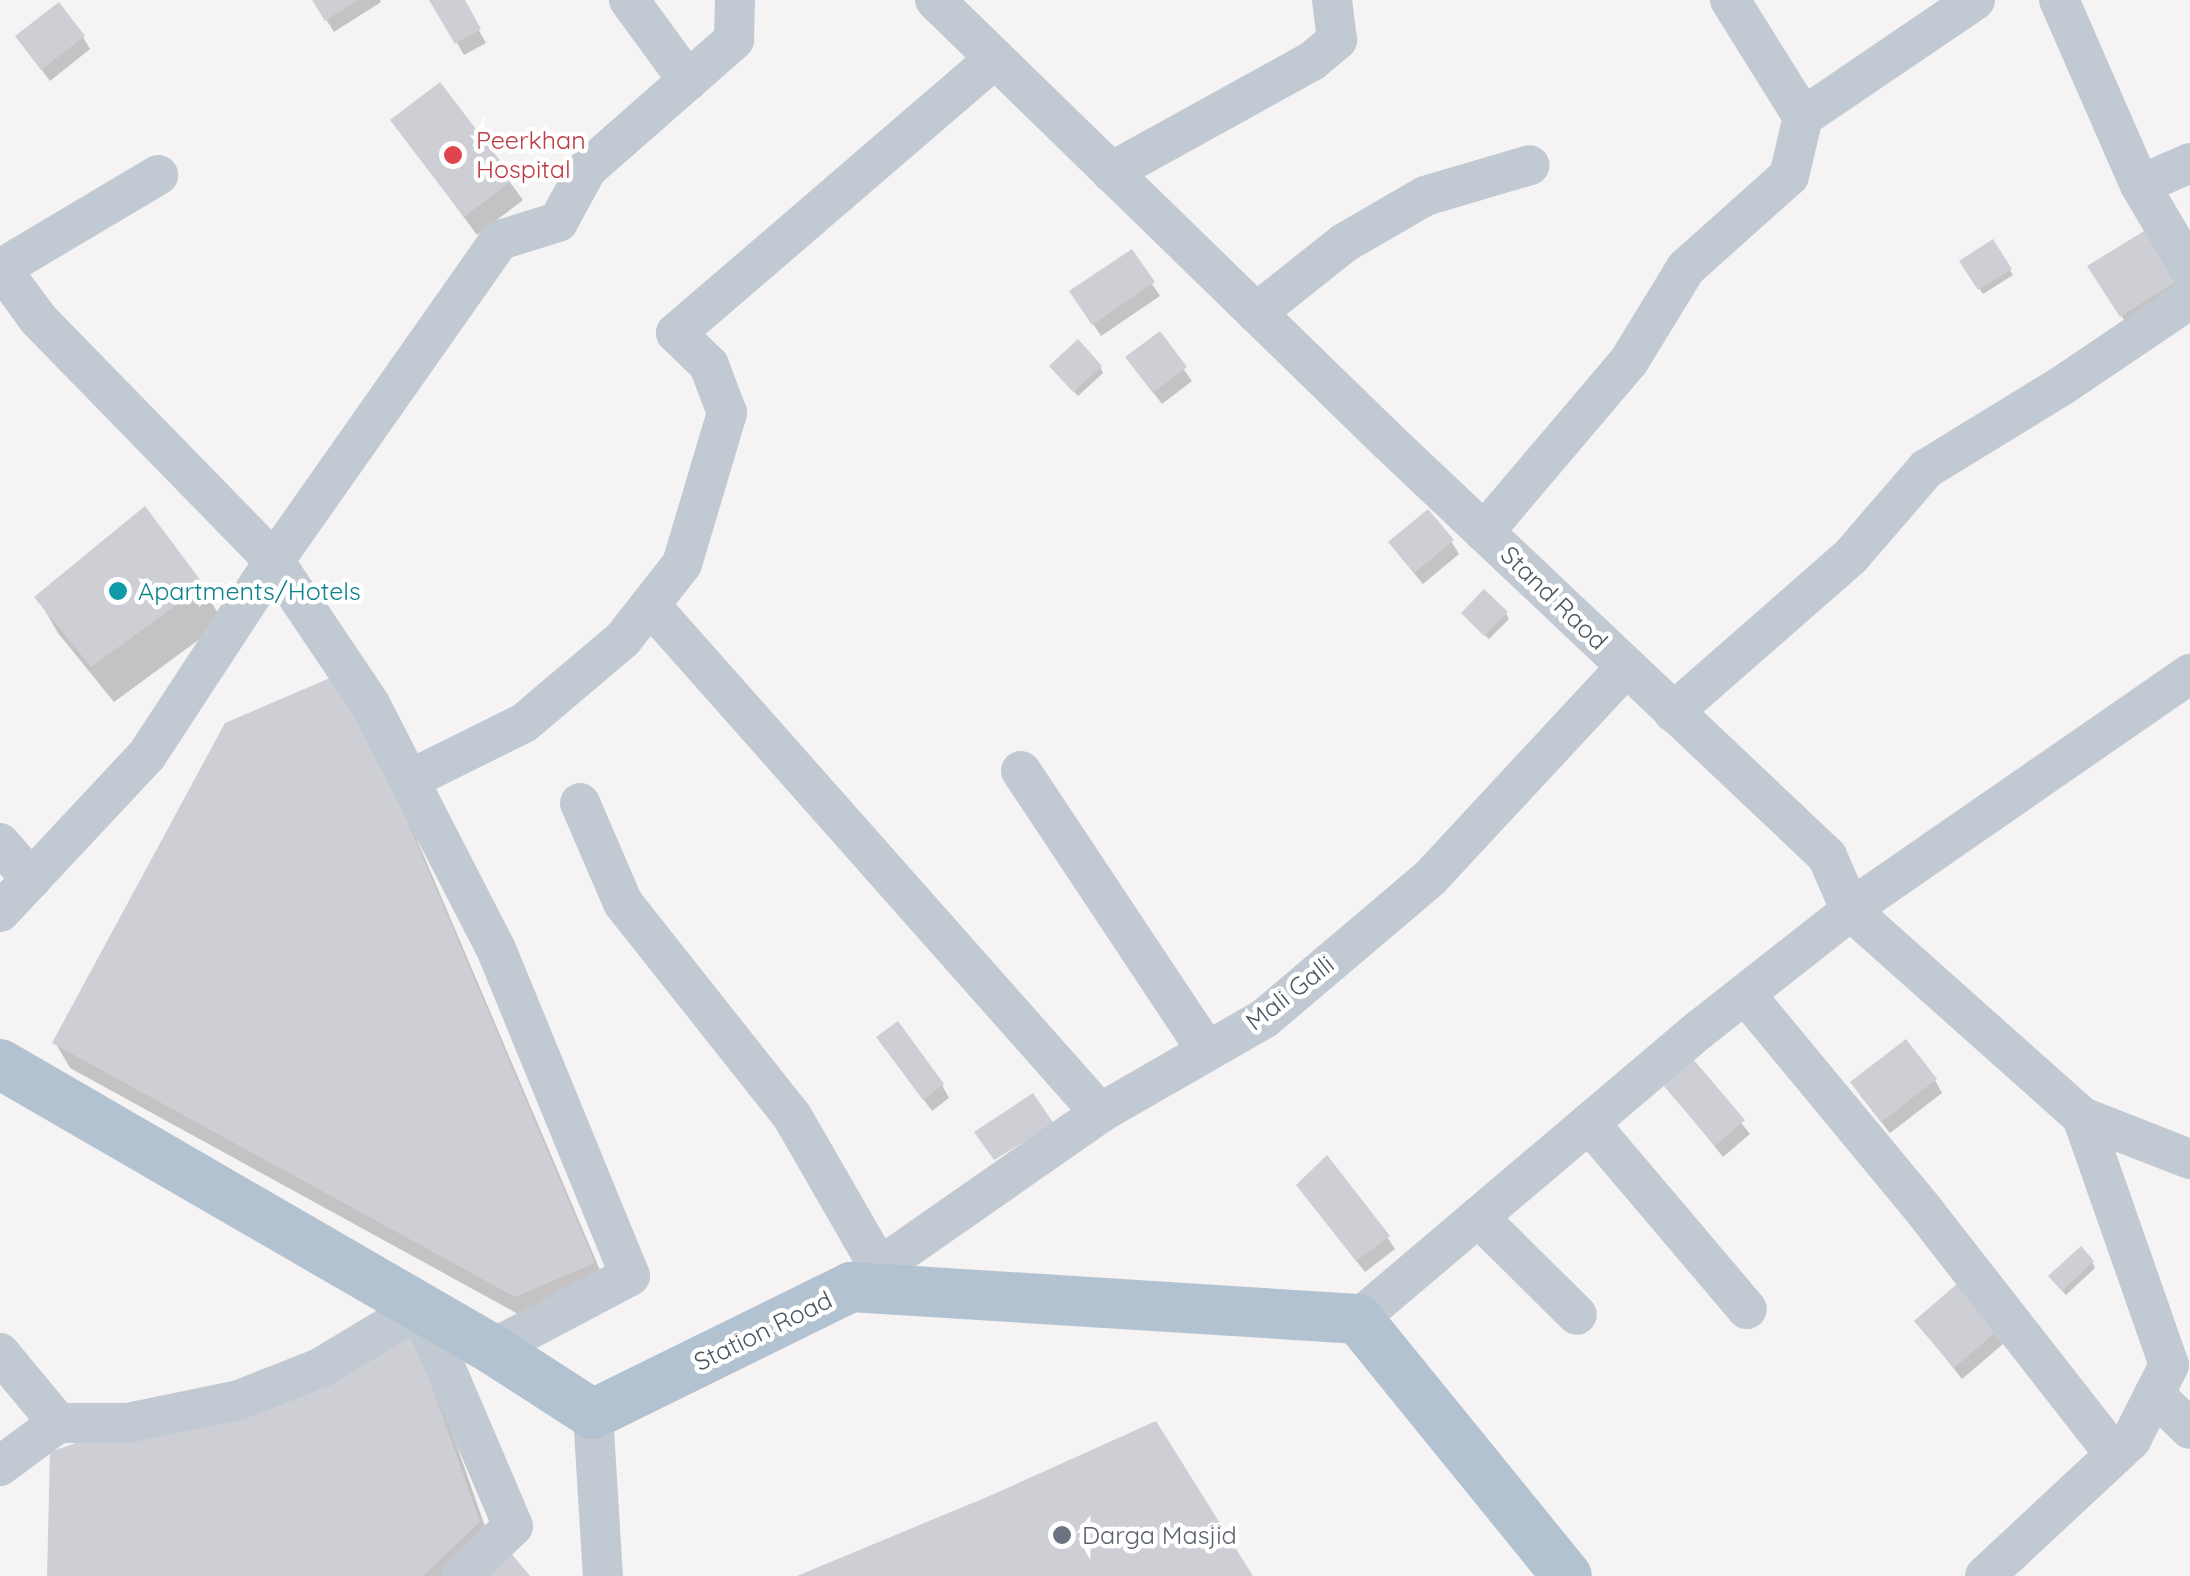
<!DOCTYPE html>
<html>
<head>
<meta charset="utf-8">
<style>
  body { margin:0 }
  #map { position:relative; width:2190px; height:1576px; overflow:hidden; background:#f5f3f3; font-family:Quicksand,sans-serif }
  div>[style] { position:absolute }
  .shadow>* { inset:0; background:#0003 }
  .building>* { inset:0; background:#cdcfd5 }
  .minor>* { height:40px; margin:-20px; padding:0 20px; transform-origin:20px; border-radius:20px; background:#c1cad2 }
  .major>* { height:50px; margin:-25px; padding:0 25px; transform-origin:25px; border-radius:25px; background:#b3c2d1 }
  .dots>* { width:28px; height:28px; translate:-50% -50%; box-sizing:border-box; border:5px solid #fff; border-radius:50% }
  span { translate:-50% -50%; white-space:nowrap; text-align:center; line-height:1.15; -webkit-text-stroke:9px #fff; paint-order:stroke }
  .health-label { font-size:25px; color:#be3a42 }
  .left { translate:0 -50%; text-align:left }
  .culture-label { font-size:25px; color:#0d838f }
  .street-label { font-size:25px; color:#4a5661 }
  .worship-label { font-size:25px; color:#5b616d }
</style>
</head>
<body>
<div id="map">
  <div class="shadow">
    <div style="clip-path:polygon(314px 0,380px 0,381px 2px,334px 32px)"></div>
    <div style="clip-path:polygon(432px 0,462px 0,486px 43px,464px 55px)"></div>
    <div style="clip-path:polygon(83px 37px,90px 49px,50px 81px,26px 49px)"></div>
    <div style="clip-path:polygon(440px 86px,523px 200px,477px 235px,393px 121px)"></div>
    <div style="clip-path:polygon(2153px 228px,2190px 290px,2129px 328px,2091px 267px)"></div>
    <div style="clip-path:polygon(1992px 243px,2013px 275px,1983px 294px,1962px 261px)"></div>
    <div style="clip-path:polygon(1131px 252px,1160px 296px,1101px 336px,1080px 304px)"></div>
    <div style="clip-path:polygon(1159px 334px,1192px 381px,1162px 404px,1136px 370px)"></div>
    <div style="clip-path:polygon(1100px 367px,1103px 373px,1078px 396px,1056px 371px)"></div>
    <div style="clip-path:polygon(1451px 541px,1459px 554px,1423px 584px,1399px 555px)"></div>
    <div style="clip-path:polygon(202px 586px,223px 622px,114px 702px,58px 633px,37px 597px)"></div>
    <div style="clip-path:polygon(1506px 614px,1509px 619px,1489px 639px,1467px 619px)"></div>
    <div style="clip-path:polygon(358px 701px,608px 1289px,531px 1321px,70px 1068px,55px 1042px)"></div>
    <div style="clip-path:polygon(887px 1050px,942px 1085px,949px 1098px,932px 1111px)"></div>
    <div style="clip-path:polygon(1687px 1055px,1750px 1134px,1723px 1157px,1660px 1078px)"></div>
    <div style="clip-path:polygon(1935px 1080px,1942px 1093px,1890px 1133px,1860px 1095px)"></div>
    <div style="clip-path:polygon(1307px 1198px,1387px 1237px,1395px 1249px,1365px 1272px)"></div>
    <div style="clip-path:polygon(2092px 1262px,2095px 1268px,2066px 1295px,2054px 1282px)"></div>
    <div style="clip-path:polygon(1958px 1287px,2003px 1344px,1962px 1379px,1917px 1322px)"></div>
    <div style="clip-path:polygon(425px 1355px,493px 1549px,464px 1576px,49px 1576px)"></div>
  </div>
  <div class="building">
    <div style="clip-path:polygon(312px 0,358px 0,325px 21px)"></div>
    <div style="clip-path:polygon(429px 0,465px 0,481px 29px,455px 44px)"></div>
    <div style="clip-path:polygon(59px 2px,85px 36px,41px 70px,15px 36px)"></div>
    <div style="clip-path:polygon(440px 82px,514px 179px,464px 217px,390px 120px)"></div>
    <div style="clip-path:polygon(2154px 225px,2185px 276px,2120px 317px,2087px 266px)"></div>
    <div style="clip-path:polygon(1993px 239px,2012px 269px,1978px 290px,1959px 261px)"></div>
    <div style="clip-path:polygon(1132px 249px,1155px 282px,1092px 325px,1069px 291px)"></div>
    <div style="clip-path:polygon(1160px 331px,1187px 367px,1153px 393px,1125px 357px)"></div>
    <div style="clip-path:polygon(1078px 339px,1102px 366px,1073px 392px,1049px 366px)"></div>
    <div style="clip-path:polygon(145px 506px,204px 585px,91px 667px,34px 597px)"></div>
    <div style="clip-path:polygon(1428px 509px,1454px 540px,1414px 573px,1388px 542px)"></div>
    <div style="clip-path:polygon(1484px 589px,1508px 612px,1484px 636px,1461px 613px)"></div>
    <div style="clip-path:polygon(344px 672px,595px 1263px,515px 1297px,52px 1043px,225px 723px)"></div>
    <div style="clip-path:polygon(898px 1021px,944px 1084px,923px 1100px,876px 1037px)"></div>
    <div style="clip-path:polygon(1906px 1039px,1937px 1079px,1881px 1122px,1850px 1082px)"></div>
    <div style="clip-path:polygon(1687px 1052px,1745px 1120px,1715px 1146px,1657px 1078px)"></div>
    <div style="clip-path:polygon(1033px 1093px,1054px 1124px,994px 1160px,974px 1132px)"></div>
    <div style="clip-path:polygon(1327px 1155px,1390px 1236px,1356px 1261px,1296px 1185px)"></div>
    <div style="clip-path:polygon(2081px 1246px,2094px 1261px,2062px 1291px,2048px 1276px)"></div>
    <div style="clip-path:polygon(1958px 1283px,1998px 1330px,1954px 1368px,1914px 1321px)"></div>
    <div style="clip-path:polygon(411px 1327px,480px 1522px,423px 1576px,47px 1576px,50px 1452px)"></div>
    <div style="clip-path:polygon(1156px 1421px,1253px 1576px,797px 1576px,994px 1494px)"></div>
    <div style="clip-path:polygon(511px 1553px,530px 1576px,483px 1576px)"></div>
  </div>
  <div class="minor">
    <div style="left:629px;top:0;width:100px;rotate:53.9deg"></div>
    <div style="left:935px;top:0;width:632px;rotate:44.23deg"></div>
    <div style="left:1388px;top:441px;width:604px;rotate:43.39deg"></div>
    <div style="left:1827px;top:856px;width:60px;rotate:66.4deg"></div>
    <div style="left:1851px;top:911px;width:310px;rotate:41.7deg"></div>
    <div style="left:2082px;top:1117px;width:116px;rotate:21.3deg"></div>
    <div style="left:2059px;top:0;width:202px;rotate:66.4deg"></div>
    <div style="left:2140px;top:185px;width:99px;rotate:59.5deg"></div>
    <div style="left:1803px;top:117px;width:208px;rotate:-34.2deg"></div>
    <div style="left:1111px;top:172px;width:230px;rotate:-28.9deg"></div>
    <div style="left:1312px;top:61px;width:33px;rotate:-40deg"></div>
    <div style="left:1337px;top:40px;width:40px;rotate:-97.1deg"></div>
    <div style="left:2140px;top:185px;width:55px;rotate:-23.7deg"></div>
    <div style="left:0;top:267px;width:64px;rotate:53.8deg"></div>
    <div style="left:38px;top:319px;width:338px;rotate:45.7deg"></div>
    <div style="left:274px;top:561px;width:172px;rotate:56.1deg"></div>
    <div style="left:370px;top:704px;width:276px;rotate:62.8deg"></div>
    <div style="left:496px;top:949px;width:353px;rotate:67.7deg"></div>
    <div style="left:630px;top:1276px;width:156px;rotate:152.1deg"></div>
    <div style="left:0;top:269px;width:184px;rotate:-30.7deg"></div>
    <div style="left:1256px;top:313px;width:112px;rotate:-38.5deg"></div>
    <div style="left:1344px;top:243px;width:94px;rotate:-30.1deg"></div>
    <div style="left:1425px;top:196px;width:109px;rotate:-16.4deg"></div>
    <div style="left:1484px;top:532px;width:224px;rotate:-49.7deg"></div>
    <div style="left:1629px;top:361px;width:109px;rotate:-58.5deg"></div>
    <div style="left:1686px;top:268px;width:138px;rotate:-41.8deg"></div>
    <div style="left:1789px;top:176px;width:61px;rotate:-76.7deg"></div>
    <div style="left:1803px;top:117px;width:138px;rotate:-122deg"></div>
    <div style="left:650px;top:605px;width:679px;rotate:48.46deg"></div>
    <div style="left:1673px;top:712px;width:237px;rotate:-41.2deg"></div>
    <div style="left:1851px;top:556px;width:115px;rotate:-49.2deg"></div>
    <div style="left:1926px;top:469px;width:157px;rotate:-31.5deg"></div>
    <div style="left:2060px;top:387px;width:157px;rotate:-34.1deg"></div>
    <div style="left:1021px;top:771px;width:336px;rotate:56.4deg"></div>
    <div style="left:409px;top:780px;width:128px;rotate:-26.4deg"></div>
    <div style="left:524px;top:723px;width:130px;rotate:-40.3deg"></div>
    <div style="left:623px;top:639px;width:95px;rotate:-51.8deg"></div>
    <div style="left:682px;top:564px;width:158px;rotate:-73.4deg"></div>
    <div style="left:727px;top:413px;width:51px;rotate:-110.6deg"></div>
    <div style="left:709px;top:365px;width:46px;rotate:-135.9deg"></div>
    <div style="left:676px;top:333px;width:421px;rotate:-40.7deg"></div>
    <div style="left:580px;top:803px;width:109px;rotate:66.7deg"></div>
    <div style="left:623px;top:903px;width:272px;rotate:51.6deg"></div>
    <div style="left:792px;top:1116px;width:174px;rotate:60.1deg"></div>
    <div style="left:0;top:843px;width:48px;rotate:49.3deg"></div>
    <div style="left:0;top:912px;width:215px;rotate:-46.9deg"></div>
    <div style="left:147px;top:755px;width:232px;rotate:-56.8deg"></div>
    <div style="left:274px;top:561px;width:393px;rotate:-54.9deg"></div>
    <div style="left:500px;top:240px;width:61px;rotate:-17.2deg"></div>
    <div style="left:558px;top:222px;width:60px;rotate:-61.3deg"></div>
    <div style="left:587px;top:169px;width:196px;rotate:-41.3deg"></div>
    <div style="left:734px;top:40px;width:40px;rotate:-88.6deg"></div>
    <div style="left:1745px;top:994px;width:284px;rotate:50.4deg"></div>
    <div style="left:1926px;top:1213px;width:307px;rotate:52deg"></div>
    <div style="left:1589px;top:1123px;width:244px;rotate:49.7deg"></div>
    <div style="left:1478px;top:1217px;width:139px;rotate:44.7deg"></div>
    <div style="left:851px;top:1287px;width:304px;rotate:-34.9deg"></div>
    <div style="left:1100px;top:1113px;width:190px;rotate:-29.9deg"></div>
    <div style="left:1265px;top:1018px;width:216px;rotate:-40.3deg"></div>
    <div style="left:1430px;top:878px;width:288px;rotate:-47.1deg"></div>
    <div style="left:1358px;top:1319px;width:447px;rotate:-40.3deg"></div>
    <div style="left:1699px;top:1030px;width:220px;rotate:-38.2deg"></div>
    <div style="left:1872px;top:894px;width:387px;rotate:-34.7deg"></div>
    <div style="left:0;top:1353px;width:91px;rotate:50.4deg"></div>
    <div style="left:2154px;top:1394px;width:50px;rotate:44.2deg"></div>
    <div style="left:593px;top:1414px;width:162px;rotate:86.5deg"></div>
    <div style="left:0;top:1466px;width:72px;rotate:-36.6deg"></div>
    <div style="left:58px;top:1423px;width:69px"></div>
    <div style="left:127px;top:1423px;width:114px;rotate:-11.6deg"></div>
    <div style="left:239px;top:1400px;width:87px;rotate:-21.6deg"></div>
    <div style="left:320px;top:1368px;width:117px;rotate:-31deg"></div>
    <div style="left:420px;top:1308px;width:237px;rotate:66.9deg"></div>
    <div style="left:513px;top:1526px;width:72px;rotate:136.1deg"></div>
    <div style="left:1985px;top:1576px;width:200px;rotate:-43deg"></div>
    <div style="left:2131px;top:1440px;width:84px;rotate:-63.1deg"></div>
    <div style="left:2169px;top:1365px;width:263px;rotate:-109.3deg"></div>
  </div>
  <div class="major">
    <div style="left:0;top:1064px;width:569px;rotate:30.08deg"></div>
    <div style="left:492px;top:1349px;width:120px;rotate:32.8deg"></div>
    <div style="left:593px;top:1414px;width:288px;rotate:-26.2deg"></div>
    <div style="left:851px;top:1287px;width:508px;rotate:3.61deg"></div>
    <div style="left:1358px;top:1319px;width:331px;rotate:50.9deg"></div>
  </div>
  <div class="dots">
    <div style="left:453px;top:155px;background:#e0444e"></div>
    <div style="left:118px;top:591px;background:#0f9aa8"></div>
    <div style="left:1062px;top:1535px;background:#6b7280"></div>
  </div>
  <div class="health-label">
    <span class="left" style="left:476px;top:155px">Peerkhan<br>Hospital</span>
  </div>
  <div class="culture-label">
    <span class="left" style="left:138px;top:591px">Apartments/Hotels</span>
  </div>
  <div class="street-label">
    <span style="left:1554px;top:598px;rotate:44deg">Stand Raod</span>
    <span style="left:1290px;top:993px;rotate:-38deg">Mali Galli</span>
    <span style="left:763px;top:1331px;rotate:-26deg">Station Road</span>
  </div>
  <div class="worship-label">
    <span class="left" style="left:1082px;top:1535px">Darga Masjid</span>
  </div>
</div>
</body>
</html>
